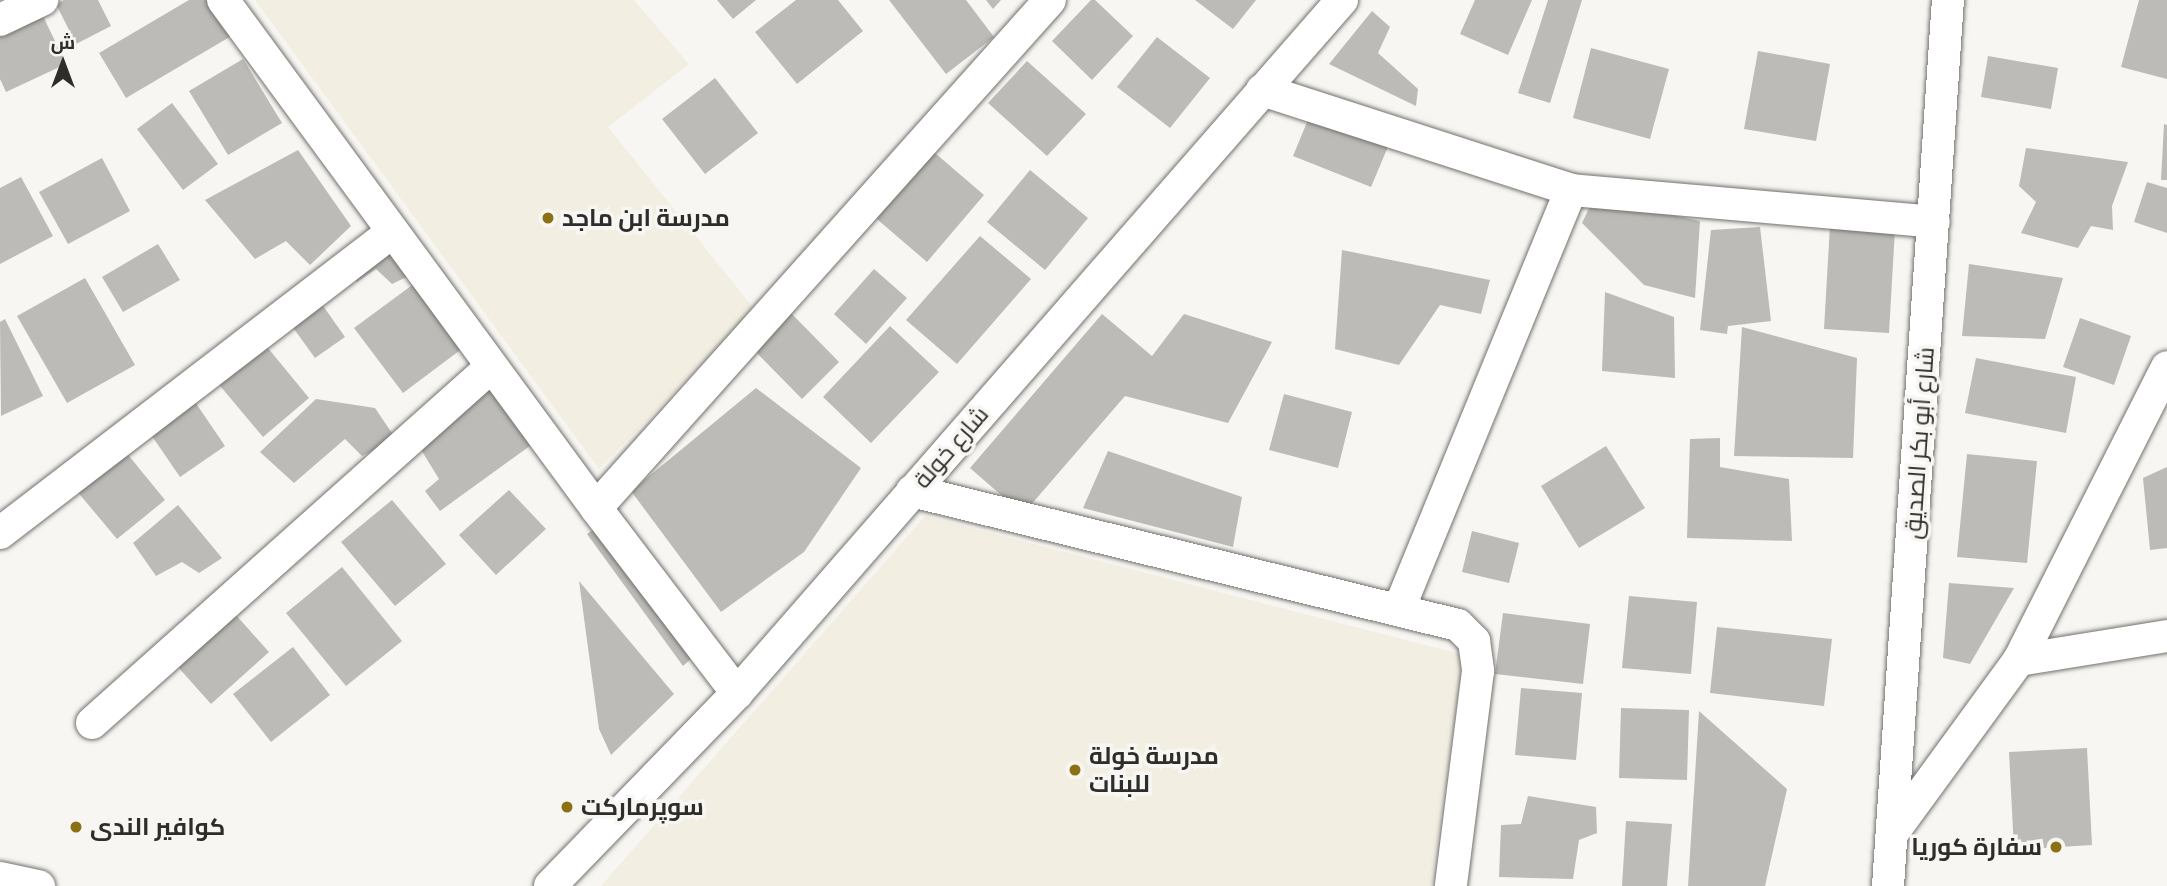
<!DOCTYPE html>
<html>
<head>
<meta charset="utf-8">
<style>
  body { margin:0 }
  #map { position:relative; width:2167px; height:886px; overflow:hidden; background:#f8f6f2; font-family:"Titillium Web",Cairo,sans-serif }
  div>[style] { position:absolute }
  .built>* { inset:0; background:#f2eee2 }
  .building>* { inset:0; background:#bdbbb7 }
  .roads { filter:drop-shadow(0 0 2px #72716d) drop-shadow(0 0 2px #72716d) }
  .street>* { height:32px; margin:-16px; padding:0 16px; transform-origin:16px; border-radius:16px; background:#fff }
  .dots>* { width:19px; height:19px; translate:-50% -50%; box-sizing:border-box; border:4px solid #f8f6f2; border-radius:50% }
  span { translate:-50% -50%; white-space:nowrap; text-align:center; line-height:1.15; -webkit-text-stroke:7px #f8f6f2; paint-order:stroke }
  .poi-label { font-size:24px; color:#2d2d2b; font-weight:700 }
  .left { translate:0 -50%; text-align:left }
  .right { translate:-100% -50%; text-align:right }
  .street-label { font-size:24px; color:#2d2d2b }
  .north { position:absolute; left:28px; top:28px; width:70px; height:70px; -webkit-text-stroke:5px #f8f6f2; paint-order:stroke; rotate:0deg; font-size:19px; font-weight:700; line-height:28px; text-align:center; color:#2d2d2b }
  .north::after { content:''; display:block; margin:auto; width:24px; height:32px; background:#2d2d2b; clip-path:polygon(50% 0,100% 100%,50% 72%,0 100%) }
</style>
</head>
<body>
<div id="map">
  <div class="built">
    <div style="clip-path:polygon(255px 0,634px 0,689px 64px,608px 127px,755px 310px,599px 469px)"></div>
    <div style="clip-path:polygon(925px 516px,1464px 655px,1431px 886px,601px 886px)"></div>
  </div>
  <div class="building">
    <div style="clip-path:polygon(64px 0,98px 0,111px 26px,76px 44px,56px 4px)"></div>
    <div style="clip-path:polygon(189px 0,213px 0,233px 35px,126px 98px,99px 53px)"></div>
    <div style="clip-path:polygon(717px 0,756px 0,733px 19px)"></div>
    <div style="clip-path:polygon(796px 0,838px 0,863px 31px,797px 84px,755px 32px)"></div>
    <div style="clip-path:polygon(889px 0,966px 0,994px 37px,946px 74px)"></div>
    <div style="clip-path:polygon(986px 0,1001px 0,993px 9px)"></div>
    <div style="clip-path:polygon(1091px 0,1095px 0,1133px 36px,1092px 80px,1052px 41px)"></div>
    <div style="clip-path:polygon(1195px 0,1256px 0,1233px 29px)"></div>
    <div style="clip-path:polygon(1475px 0,1532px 0,1508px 55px,1460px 34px)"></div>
    <div style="clip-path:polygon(1548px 0,1582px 0,1550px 103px,1518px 93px)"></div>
    <div style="clip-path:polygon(2139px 0,2167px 0,2167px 79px,2121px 67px)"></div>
    <div style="clip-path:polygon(1372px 11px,1390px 27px,1378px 53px,1418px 89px,1416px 106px,1329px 64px)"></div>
    <div style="clip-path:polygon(42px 14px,66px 64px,6px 92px,0 79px,0 34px)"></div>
    <div style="clip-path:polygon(1157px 37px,1210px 78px,1170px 128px,1117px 87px)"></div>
    <div style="clip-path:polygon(1591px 48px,1669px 69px,1650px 139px,1573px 118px)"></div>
    <div style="clip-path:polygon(1758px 51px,1830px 64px,1816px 141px,1744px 129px)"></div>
    <div style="clip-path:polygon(1988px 56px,2058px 68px,2051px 109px,1981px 97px)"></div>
    <div style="clip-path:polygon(243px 59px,282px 123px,228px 155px,189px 91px)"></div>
    <div style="clip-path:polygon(1027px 61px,1086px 114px,1047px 156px,988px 103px)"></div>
    <div style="clip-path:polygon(715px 78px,758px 133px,705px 174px,662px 119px)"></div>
    <div style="clip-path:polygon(1317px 98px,1395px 130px,1371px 187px,1293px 156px)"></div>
    <div style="clip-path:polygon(172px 103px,218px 164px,183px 190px,137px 129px)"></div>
    <div style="clip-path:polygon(2164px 124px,2167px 125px,2167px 180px,2161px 180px)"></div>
    <div style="clip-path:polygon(928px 147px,984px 195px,927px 262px,871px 214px)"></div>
    <div style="clip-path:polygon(2026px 148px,2128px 162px,2112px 206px,2113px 230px,2091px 226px,2078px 248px,2021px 233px,2036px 202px,2019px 186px)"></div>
    <div style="clip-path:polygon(298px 150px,351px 226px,310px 265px,286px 241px,255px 259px,205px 200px)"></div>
    <div style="clip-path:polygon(102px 158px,130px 211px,68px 244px,39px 192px)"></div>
    <div style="clip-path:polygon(1030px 170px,1088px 218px,1045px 270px,987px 222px)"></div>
    <div style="clip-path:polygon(21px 177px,53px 236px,0 264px,0 188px)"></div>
    <div style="clip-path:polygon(2147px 182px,2167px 188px,2167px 233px,2134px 222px)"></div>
    <div style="clip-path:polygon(1594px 198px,1700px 221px,1695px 298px,1644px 285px,1582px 223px)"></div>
    <div style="clip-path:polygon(381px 224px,415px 273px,392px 284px,376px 269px,357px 282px,340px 261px)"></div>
    <div style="clip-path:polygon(1830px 225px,1895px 229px,1889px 333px,1824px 329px)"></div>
    <div style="clip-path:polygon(1760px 227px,1771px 321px,1728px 326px,1727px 334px,1700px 330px,1711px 230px)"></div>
    <div style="clip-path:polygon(980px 236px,1031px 279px,957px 364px,906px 320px)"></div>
    <div style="clip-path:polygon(158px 244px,180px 280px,123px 312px,102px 277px)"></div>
    <div style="clip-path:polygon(1342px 250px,1490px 280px,1481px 314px,1440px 305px,1399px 365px,1335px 349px)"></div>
    <div style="clip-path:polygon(1969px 264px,2063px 278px,2045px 339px,1962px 336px)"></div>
    <div style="clip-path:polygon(874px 269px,907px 298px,866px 344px,834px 314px)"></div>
    <div style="clip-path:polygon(85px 278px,135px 365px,67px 403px,17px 316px)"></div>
    <div style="clip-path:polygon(307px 283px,345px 337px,315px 358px,276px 304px)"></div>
    <div style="clip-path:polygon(415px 283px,463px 348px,403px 393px,354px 328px)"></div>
    <div style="clip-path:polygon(1605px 292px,1674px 317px,1675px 378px,1602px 371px)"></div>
    <div style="clip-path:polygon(790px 312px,839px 362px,802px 399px,752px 348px)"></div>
    <div style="clip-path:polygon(1102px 314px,1152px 356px,1184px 314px,1272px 342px,1228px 423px,1125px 396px,1023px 514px,970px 468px)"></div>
    <div style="clip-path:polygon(2080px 318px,2131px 336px,2114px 385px,2063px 367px)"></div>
    <div style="clip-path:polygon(5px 319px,43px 396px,1px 416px,0 322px)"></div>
    <div style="clip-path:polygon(890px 326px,939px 372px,871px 443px,823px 397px)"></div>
    <div style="clip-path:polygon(1742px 327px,1857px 358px,1853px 458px,1734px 456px)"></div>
    <div style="clip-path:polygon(263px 342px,309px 398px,263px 437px,216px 381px)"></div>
    <div style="clip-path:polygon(1976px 358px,2076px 377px,2066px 433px,1965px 413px)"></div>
    <div style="clip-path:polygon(483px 374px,534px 443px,440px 511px,425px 491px,439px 479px,420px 448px)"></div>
    <div style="clip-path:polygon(756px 388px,861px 468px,804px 552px,721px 612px,631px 491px)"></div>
    <div style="clip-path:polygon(189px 393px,225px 446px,180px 477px,143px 423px)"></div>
    <div style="clip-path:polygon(1284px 394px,1352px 412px,1338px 468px,1269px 450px)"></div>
    <div style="clip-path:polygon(316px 399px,375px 408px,396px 439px,362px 456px,345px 439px,294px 483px,260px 452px)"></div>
    <div style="clip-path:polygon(1720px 438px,1720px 467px,1789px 479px,1792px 541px,1687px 538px,1690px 439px)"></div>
    <div style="clip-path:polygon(1606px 446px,1645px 508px,1579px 548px,1541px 486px)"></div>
    <div style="clip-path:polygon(125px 451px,165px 500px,117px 539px,76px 490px)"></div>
    <div style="clip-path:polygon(1108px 451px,1242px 497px,1233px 547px,1083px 508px)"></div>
    <div style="clip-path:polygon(1967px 454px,2037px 461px,2027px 563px,1957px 557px)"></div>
    <div style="clip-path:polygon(2167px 467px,2167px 548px,2150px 550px,2143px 478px)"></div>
    <div style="clip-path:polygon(509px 490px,546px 529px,496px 575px,459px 535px)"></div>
    <div style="clip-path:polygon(392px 500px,446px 564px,395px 606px,341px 542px)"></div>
    <div style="clip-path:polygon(178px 505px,222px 558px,199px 573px,182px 562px,156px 576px,133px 543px)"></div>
    <div style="clip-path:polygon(611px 517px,694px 656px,683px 666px,587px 534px)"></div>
    <div style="clip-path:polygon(1472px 531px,1519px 543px,1509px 583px,1462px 572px)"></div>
    <div style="clip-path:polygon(342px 567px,402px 641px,346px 686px,286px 613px)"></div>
    <div style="clip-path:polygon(579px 581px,674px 694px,611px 755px,599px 729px)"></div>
    <div style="clip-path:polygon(1949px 583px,2014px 588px,1970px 664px,1943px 658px)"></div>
    <div style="clip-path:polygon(1629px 596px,1697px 602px,1691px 674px,1622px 668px)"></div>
    <div style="clip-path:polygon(227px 605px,269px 652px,211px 704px,169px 657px)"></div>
    <div style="clip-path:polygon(1503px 613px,1590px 624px,1583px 684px,1495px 674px)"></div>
    <div style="clip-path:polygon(1717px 627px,1832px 639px,1824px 706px,1710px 693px)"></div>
    <div style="clip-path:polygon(293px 647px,330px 695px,271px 742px,233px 694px)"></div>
    <div style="clip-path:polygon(1521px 688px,1582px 693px,1576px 760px,1515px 755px)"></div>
    <div style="clip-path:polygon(1621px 708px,1689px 710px,1687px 780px,1619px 778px)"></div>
    <div style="clip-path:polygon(1699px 711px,1787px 789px,1765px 886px,1688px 886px)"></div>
    <div style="clip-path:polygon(2087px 748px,2092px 845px,2014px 850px,2009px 752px)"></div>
    <div style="clip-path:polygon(1528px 796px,1596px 807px,1597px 833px,1579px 840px,1573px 879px,1499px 877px,1501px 825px,1521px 824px)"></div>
    <div style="clip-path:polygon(1626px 821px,1672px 824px,1667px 886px,1622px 886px)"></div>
  </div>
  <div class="roads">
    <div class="street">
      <div style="left:223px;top:0;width:630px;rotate:53.71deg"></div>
      <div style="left:596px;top:508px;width:233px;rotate:52.7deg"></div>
      <div style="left:0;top:20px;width:47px;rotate:-25.5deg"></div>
      <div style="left:1262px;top:90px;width:325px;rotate:17.9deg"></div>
      <div style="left:1571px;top:190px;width:364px;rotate:5deg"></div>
      <div style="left:912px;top:491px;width:562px;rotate:13.79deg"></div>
      <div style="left:1458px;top:625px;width:23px;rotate:45deg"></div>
      <div style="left:1474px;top:641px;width:30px;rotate:82deg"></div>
      <div style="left:1478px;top:671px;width:217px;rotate:97.2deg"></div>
      <div style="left:596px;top:508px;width:681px;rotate:-48.21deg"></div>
      <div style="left:0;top:533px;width:494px;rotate:-37.5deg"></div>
      <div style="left:1399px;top:609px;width:453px;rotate:-67.7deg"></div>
      <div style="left:2019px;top:660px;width:150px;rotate:-9.2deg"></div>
      <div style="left:92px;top:723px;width:535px;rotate:-41.74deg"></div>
      <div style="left:1892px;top:834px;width:215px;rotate:-53.9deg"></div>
      <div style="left:2019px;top:660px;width:328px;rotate:-63.2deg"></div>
      <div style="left:0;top:878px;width:40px;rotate:12deg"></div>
      <div style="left:550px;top:886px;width:269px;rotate:-45.9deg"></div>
      <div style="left:737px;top:693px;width:920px;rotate:-48.88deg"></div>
      <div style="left:1888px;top:886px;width:888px;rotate:-86.13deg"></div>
    </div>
  </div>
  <div class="dots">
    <div style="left:548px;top:218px;background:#8b7113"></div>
    <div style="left:1075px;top:770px;background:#8b7113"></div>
    <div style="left:567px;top:807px;background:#8b7113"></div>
    <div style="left:76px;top:827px;background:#8b7113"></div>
    <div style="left:2056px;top:847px;background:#8b7113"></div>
  </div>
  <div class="poi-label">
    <span class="left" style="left:562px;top:218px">مدرسة ابن ماجد</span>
    <span class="left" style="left:1089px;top:770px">مدرسة خولة<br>للبنات</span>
    <span class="left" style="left:581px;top:807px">سوپرمارکت</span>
    <span class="left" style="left:90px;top:827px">كوافير الندى</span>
    <span class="right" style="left:2042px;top:847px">سفارة كوريا</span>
  </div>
  <div class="street-label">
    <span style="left:1919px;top:443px;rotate:-86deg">شارع أبو بكر الصديق</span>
    <span style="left:951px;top:447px;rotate:-49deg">شارع خولة</span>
  </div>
  <div class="north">ش</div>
</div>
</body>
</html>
